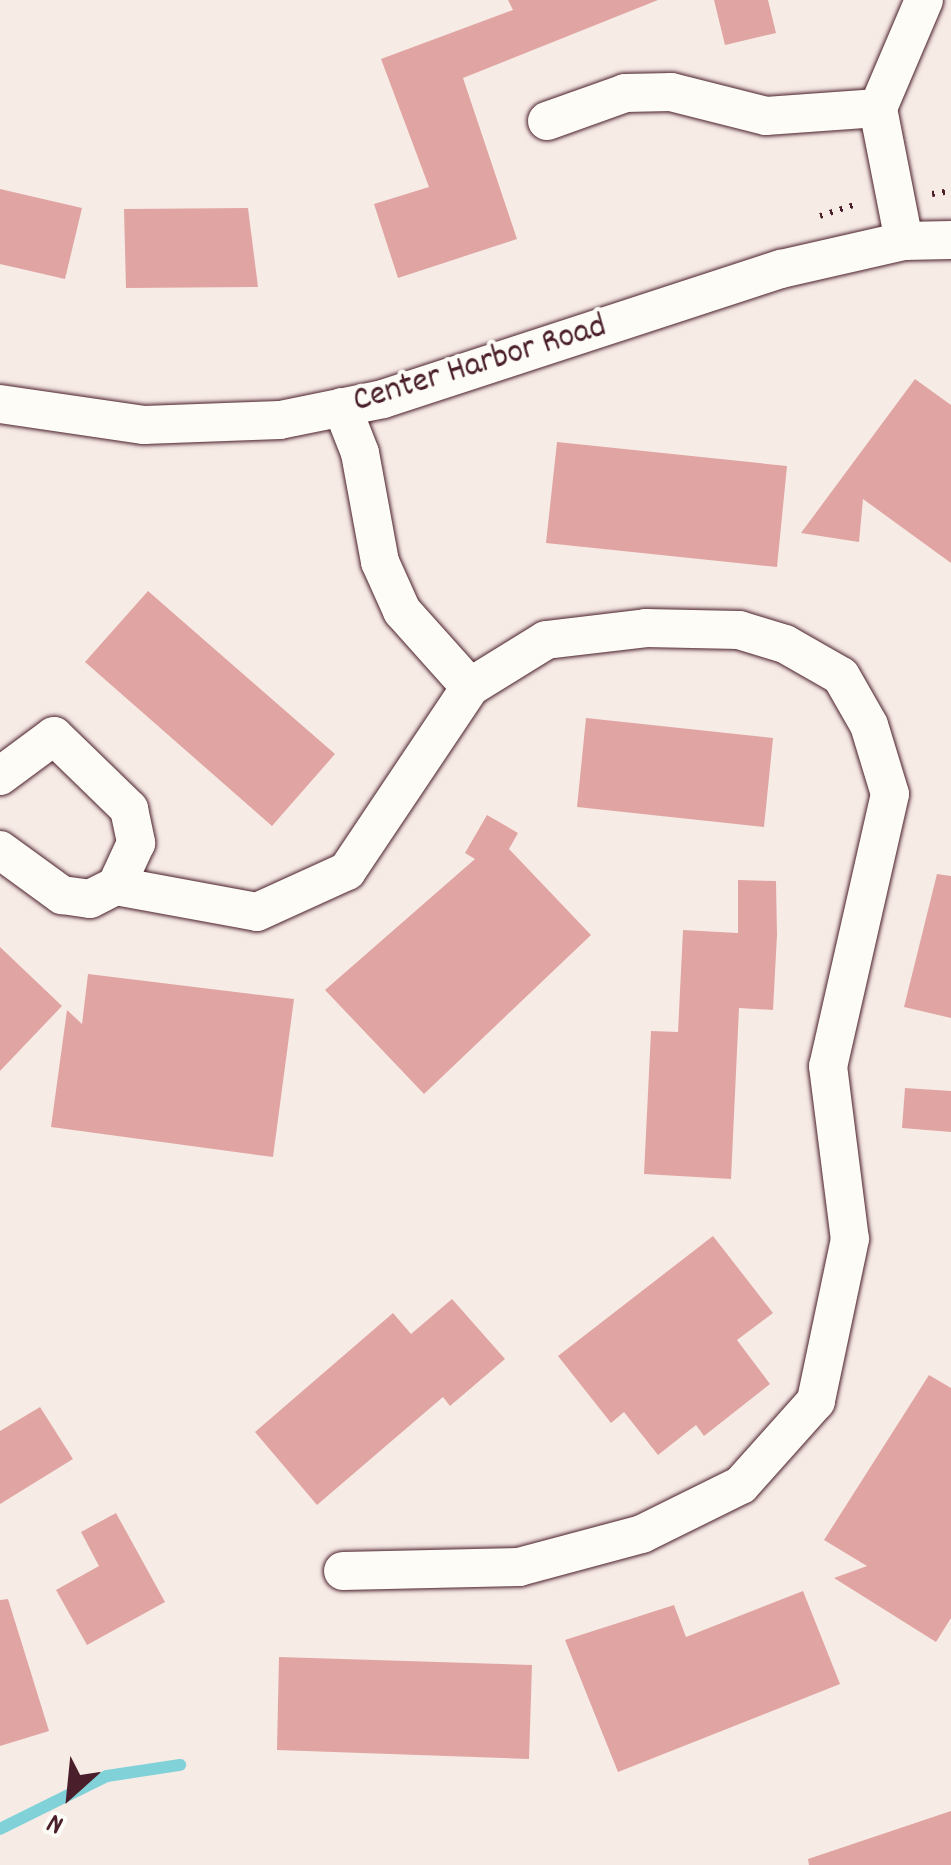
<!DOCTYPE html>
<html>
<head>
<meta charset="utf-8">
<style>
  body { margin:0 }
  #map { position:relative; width:951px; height:1865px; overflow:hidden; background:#f7ebe6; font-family:Dekko,sans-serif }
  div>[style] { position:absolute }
  .stream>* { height:12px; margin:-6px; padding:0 6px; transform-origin:6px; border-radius:6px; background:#81d2d8 }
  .building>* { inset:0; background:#e0a5a3 }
  .path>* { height:6px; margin-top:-3px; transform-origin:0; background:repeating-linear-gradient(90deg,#4a1f2b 0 2.5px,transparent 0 10.5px) }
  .roads { filter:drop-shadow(0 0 2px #4a1f2b) drop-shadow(0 0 2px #4a1f2b) }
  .street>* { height:38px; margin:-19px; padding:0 19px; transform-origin:19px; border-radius:19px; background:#fdfcf7 }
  span { translate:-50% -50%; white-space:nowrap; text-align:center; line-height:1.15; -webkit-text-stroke:8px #fdfcf7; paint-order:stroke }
  .street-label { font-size:35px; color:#4a1f2b }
  .north { position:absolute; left:20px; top:1745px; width:100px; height:100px; -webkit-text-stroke:8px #fdfcf7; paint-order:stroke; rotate:207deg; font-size:28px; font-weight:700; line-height:40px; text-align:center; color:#4a1f2b }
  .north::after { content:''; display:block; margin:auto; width:35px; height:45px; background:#4a1f2b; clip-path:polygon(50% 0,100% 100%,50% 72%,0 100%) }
</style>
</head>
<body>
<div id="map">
  <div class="stream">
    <div style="left:0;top:1829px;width:119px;rotate:-26.4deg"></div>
    <div style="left:107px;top:1776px;width:74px;rotate:-8.6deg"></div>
  </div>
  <div class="building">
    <div style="clip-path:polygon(508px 0,658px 0,463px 78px,517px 239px,398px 278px,374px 204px,429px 187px,381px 59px,513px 10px)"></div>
    <div style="clip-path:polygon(714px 0,768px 0,776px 33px,725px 45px)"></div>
    <div style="clip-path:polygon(0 189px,82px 208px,65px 279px,0 264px)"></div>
    <div style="clip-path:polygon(248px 208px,258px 287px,126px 288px,124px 209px)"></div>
    <div style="clip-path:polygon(915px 379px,951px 405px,951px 563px,863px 499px,859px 542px,801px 533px)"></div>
    <div style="clip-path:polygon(557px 442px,787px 466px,777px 567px,546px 543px)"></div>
    <div style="clip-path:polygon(148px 591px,335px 754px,272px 826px,85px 662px)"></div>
    <div style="clip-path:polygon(586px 718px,773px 738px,764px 827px,577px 807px)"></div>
    <div style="clip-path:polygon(487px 815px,518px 833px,509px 849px,591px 935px,424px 1094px,325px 990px,475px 859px,465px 853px)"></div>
    <div style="clip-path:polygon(937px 874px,951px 876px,951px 1018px,904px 1007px)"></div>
    <div style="clip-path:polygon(738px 880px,776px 881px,777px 935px,773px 1010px,739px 1008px,731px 1179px,644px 1174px,651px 1031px,678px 1032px,683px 930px,738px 933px)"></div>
    <div style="clip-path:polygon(0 947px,62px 1006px,0 1071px)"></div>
    <div style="clip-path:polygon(88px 974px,294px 999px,273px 1157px,51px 1127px,67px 1010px,82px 1024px)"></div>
    <div style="clip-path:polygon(905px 1088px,951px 1091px,951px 1132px,902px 1128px)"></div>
    <div style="clip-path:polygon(713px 1236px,773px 1313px,737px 1340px,770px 1384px,704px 1436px,696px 1425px,658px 1455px,624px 1412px,611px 1423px,558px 1356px)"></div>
    <div style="clip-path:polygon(452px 1299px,505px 1359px,450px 1406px,443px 1397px,317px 1505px,255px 1432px,393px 1313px,411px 1334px)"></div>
    <div style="clip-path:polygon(929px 1375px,951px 1388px,951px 1618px,936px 1642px,834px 1578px,867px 1566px,824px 1540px)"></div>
    <div style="clip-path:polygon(40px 1407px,73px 1459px,0 1504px,0 1431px)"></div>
    <div style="clip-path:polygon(116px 1513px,165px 1602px,87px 1645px,56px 1590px,99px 1566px,81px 1532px)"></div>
    <div style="clip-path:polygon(803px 1591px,840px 1684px,618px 1772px,565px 1640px,674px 1605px,686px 1637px)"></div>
    <div style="clip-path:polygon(8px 1599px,49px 1731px,0 1746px,0 1600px)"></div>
    <div style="clip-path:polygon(279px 1657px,532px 1665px,529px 1759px,277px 1750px)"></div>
    <div style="clip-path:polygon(951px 1811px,951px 1865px,809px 1865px,808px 1859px)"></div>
  </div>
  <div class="path">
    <div style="left:932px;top:194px;width:19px;rotate:-9deg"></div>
    <div style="left:820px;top:216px;width:38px;rotate:-18deg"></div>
  </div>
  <div class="roads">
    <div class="street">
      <div style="left:547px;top:121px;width:83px;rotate:-19.7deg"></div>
      <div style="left:625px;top:93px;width:46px;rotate:-1.2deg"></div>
      <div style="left:671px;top:92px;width:98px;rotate:14.2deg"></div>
      <div style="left:766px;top:116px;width:112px;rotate:-4.1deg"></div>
      <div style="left:904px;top:241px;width:136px;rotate:-101.1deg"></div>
      <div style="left:878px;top:108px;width:117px;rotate:-66.9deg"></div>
      <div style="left:0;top:404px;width:146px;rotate:8.3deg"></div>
      <div style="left:144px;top:425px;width:136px;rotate:-2.1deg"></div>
      <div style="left:280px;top:420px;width:105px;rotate:-11.5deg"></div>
      <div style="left:383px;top:399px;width:419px;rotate:-18.1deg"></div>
      <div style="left:781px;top:269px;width:126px;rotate:-12.8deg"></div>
      <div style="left:904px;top:241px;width:47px;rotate:-1.2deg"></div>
      <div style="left:342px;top:407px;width:49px;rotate:68.6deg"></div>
      <div style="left:360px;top:453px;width:111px;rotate:79.6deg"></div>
      <div style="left:380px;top:562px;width:54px;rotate:65.8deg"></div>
      <div style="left:402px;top:611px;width:102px;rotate:48.2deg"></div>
      <div style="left:470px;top:687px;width:89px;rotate:-31.7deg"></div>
      <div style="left:546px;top:640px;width:101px;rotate:-6.8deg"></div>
      <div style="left:646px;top:628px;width:93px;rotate:1.2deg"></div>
      <div style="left:739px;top:630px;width:48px;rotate:16.9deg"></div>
      <div style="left:785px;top:644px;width:64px;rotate:29.7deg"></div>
      <div style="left:841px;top:676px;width:56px;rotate:60.3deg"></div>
      <div style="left:869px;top:725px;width:72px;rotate:73.1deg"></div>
      <div style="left:890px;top:794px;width:279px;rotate:102.8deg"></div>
      <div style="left:828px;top:1066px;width:174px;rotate:82.8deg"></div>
      <div style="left:850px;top:1239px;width:166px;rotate:101.9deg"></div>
      <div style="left:816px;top:1401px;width:113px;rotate:131.8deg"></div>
      <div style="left:741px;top:1485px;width:110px;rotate:153.7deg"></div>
      <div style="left:642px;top:1534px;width:127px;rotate:165deg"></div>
      <div style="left:519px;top:1567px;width:176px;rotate:178.7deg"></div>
      <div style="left:0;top:776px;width:67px;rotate:-36.5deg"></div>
      <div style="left:54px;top:736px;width:105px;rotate:44.2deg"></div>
      <div style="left:129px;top:809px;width:35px;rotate:78deg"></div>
      <div style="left:136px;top:843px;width:47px;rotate:114.9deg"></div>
      <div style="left:0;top:850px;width:77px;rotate:36deg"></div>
      <div style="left:62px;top:895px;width:28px;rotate:8deg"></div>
      <div style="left:90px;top:899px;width:29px;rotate:-27deg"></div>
      <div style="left:116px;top:886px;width:143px;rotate:10.4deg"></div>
      <div style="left:257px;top:912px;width:99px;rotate:-24.5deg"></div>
      <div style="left:347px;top:871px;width:221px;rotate:-56.2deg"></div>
    </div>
  </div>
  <div class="street-label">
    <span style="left:480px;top:365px;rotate:-17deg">Center Harbor Road</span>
  </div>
  <div class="north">N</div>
</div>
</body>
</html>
